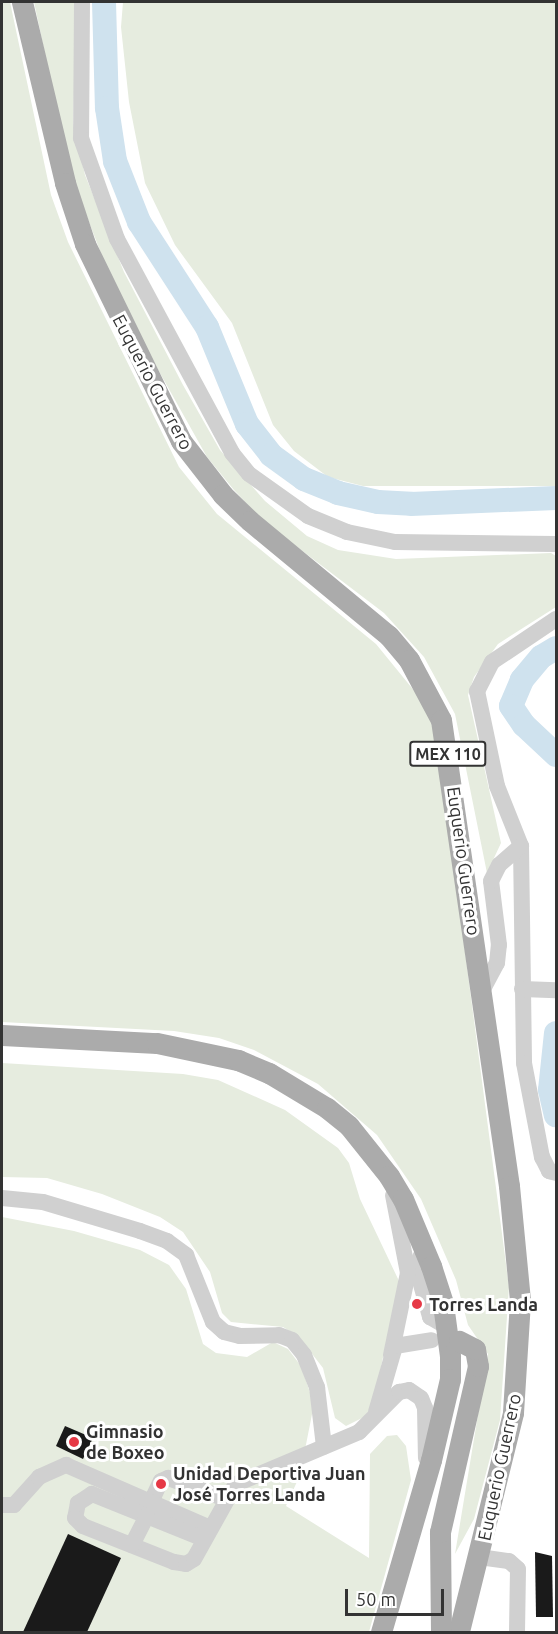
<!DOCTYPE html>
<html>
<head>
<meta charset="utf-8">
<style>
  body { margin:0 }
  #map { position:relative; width:558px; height:1634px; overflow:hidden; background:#fff; font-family:Ubuntu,sans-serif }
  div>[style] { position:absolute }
  .green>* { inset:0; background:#e6ecdf }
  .river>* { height:24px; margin:-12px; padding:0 12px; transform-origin:12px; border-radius:12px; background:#cfe2ee }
  .building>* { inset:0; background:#1a1a1a }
  .minor>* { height:16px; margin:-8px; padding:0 8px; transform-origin:8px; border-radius:8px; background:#d0d0d0 }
  .major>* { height:21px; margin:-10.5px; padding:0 10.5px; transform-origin:10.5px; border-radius:10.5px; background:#ababab }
  .dots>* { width:16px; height:16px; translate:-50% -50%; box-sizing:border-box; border:3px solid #fff; border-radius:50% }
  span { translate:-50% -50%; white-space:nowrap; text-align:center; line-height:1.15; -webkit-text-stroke:6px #fff; paint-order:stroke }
  .shield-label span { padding:2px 4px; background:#fff; border:2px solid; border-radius:4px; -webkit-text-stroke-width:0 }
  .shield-label { font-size:16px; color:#333; font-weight:700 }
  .street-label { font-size:18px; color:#333 }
  .poi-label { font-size:18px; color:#333; font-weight:700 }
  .left { translate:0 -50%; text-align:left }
  .frame { position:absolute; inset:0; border:3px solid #333; pointer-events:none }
  .scale { position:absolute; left:345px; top:1589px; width:99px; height:27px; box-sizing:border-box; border:3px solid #333; border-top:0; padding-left:8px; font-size:18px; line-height:21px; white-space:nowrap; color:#333; -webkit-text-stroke:4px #fff; paint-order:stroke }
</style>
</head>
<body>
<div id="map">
  <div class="green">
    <div style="clip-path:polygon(2px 2px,10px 2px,51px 195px,68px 242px,179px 467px,217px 514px,376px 644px,416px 693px,429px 716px,438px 746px,509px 1287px,500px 1420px,474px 1519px,455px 1554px,488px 1354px,468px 1325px,456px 1280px,421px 1199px,377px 1135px,318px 1084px,254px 1050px,219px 1038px,174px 1031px,2px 1022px)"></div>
    <div style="clip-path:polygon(34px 2px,77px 2px,73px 123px,85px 175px,124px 272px,183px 385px,220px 450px,265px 501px,307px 536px,338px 550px,396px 559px,551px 553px,556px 556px,556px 607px,498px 644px,474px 677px,468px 695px,501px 843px,487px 873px,455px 714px,424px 657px,384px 613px,263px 521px,234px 490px,207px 457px,147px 350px,109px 274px,82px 204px,63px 139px)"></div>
    <div style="clip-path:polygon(123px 2px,556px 2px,556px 486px,363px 486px,328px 477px,294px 451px,273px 425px,232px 323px,175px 245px,145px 183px,129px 102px,121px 27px)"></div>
    <div style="clip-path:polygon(2px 1063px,183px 1074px,218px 1080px,285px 1110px,338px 1148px,349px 1163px,360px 1199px,399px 1281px,373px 1405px,364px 1417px,346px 1426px,335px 1418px,323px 1368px,299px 1337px,283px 1327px,231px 1322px,222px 1313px,210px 1272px,183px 1232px,160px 1217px,102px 1194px,47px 1178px,2px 1177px)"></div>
    <div style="clip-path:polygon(2px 1217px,74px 1231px,140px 1250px,169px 1265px,186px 1289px,203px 1344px,216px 1353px,247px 1357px,273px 1342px,288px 1349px,301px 1366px,314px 1404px,300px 1475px,286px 1506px,369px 1558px,370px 1454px,387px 1436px,397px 1435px,406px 1446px,411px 1480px,369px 1632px,2px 1632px)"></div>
  </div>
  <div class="river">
    <div style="left:104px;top:2px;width:106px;rotate:88.4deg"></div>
    <div style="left:107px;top:108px;width:54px;rotate:81.4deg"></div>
    <div style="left:115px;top:161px;width:66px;rotate:68.5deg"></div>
    <div style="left:139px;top:222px;width:125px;rotate:57.1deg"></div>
    <div style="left:207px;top:327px;width:105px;rotate:67.6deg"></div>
    <div style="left:247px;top:424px;width:39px;rotate:52deg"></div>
    <div style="left:271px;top:455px;width:41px;rotate:36deg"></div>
    <div style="left:304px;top:479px;width:37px;rotate:22deg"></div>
    <div style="left:338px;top:493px;width:41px;rotate:12.7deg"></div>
    <div style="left:378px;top:502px;width:33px;rotate:3deg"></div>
    <div style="left:411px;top:504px;width:145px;rotate:-2.4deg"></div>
    <div style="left:556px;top:648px;width:17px;rotate:149deg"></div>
    <div style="left:541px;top:657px;width:30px;rotate:130deg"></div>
    <div style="left:522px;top:680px;width:28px;rotate:113deg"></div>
    <div style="left:511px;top:706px;width:23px;rotate:56deg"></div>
    <div style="left:524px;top:725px;width:44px;rotate:43.2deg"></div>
    <div style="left:556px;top:1033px;width:57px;rotate:96deg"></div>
    <div style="left:550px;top:1090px;width:26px;rotate:77deg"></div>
  </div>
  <div class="building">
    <div style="clip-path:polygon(65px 1426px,93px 1438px,83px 1459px,56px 1446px)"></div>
    <div style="clip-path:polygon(68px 1534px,121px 1558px,87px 1632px,23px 1632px)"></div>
    <div style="clip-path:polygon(535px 1552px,552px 1556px,553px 1617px,536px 1617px)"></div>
  </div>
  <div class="minor">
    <div style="left:82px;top:2px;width:136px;rotate:90.4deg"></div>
    <div style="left:81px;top:138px;width:107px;rotate:70.4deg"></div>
    <div style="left:117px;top:239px;width:243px;rotate:61.7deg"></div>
    <div style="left:232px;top:453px;width:27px;rotate:51deg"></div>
    <div style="left:249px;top:474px;width:72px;rotate:35.4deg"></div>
    <div style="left:308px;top:516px;width:42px;rotate:22.3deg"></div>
    <div style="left:347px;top:532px;width:49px;rotate:11.8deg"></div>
    <div style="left:395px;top:542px;width:161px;rotate:0.7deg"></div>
    <div style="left:556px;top:619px;width:77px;rotate:146.1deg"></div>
    <div style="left:492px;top:662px;width:33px;rotate:117deg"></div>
    <div style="left:477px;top:691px;width:97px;rotate:78.1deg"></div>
    <div style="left:497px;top:786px;width:65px;rotate:68.2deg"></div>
    <div style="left:521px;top:846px;width:217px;rotate:89.2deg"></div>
    <div style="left:524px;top:1063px;width:96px;rotate:79.2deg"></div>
    <div style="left:542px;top:1157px;width:16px;rotate:63deg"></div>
    <div style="left:549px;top:1171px;width:7px;rotate:16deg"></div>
    <div style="left:522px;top:989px;width:34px;rotate:2deg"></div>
    <div style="left:482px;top:991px;width:32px;rotate:-62deg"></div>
    <div style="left:497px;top:963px;width:18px;rotate:-84deg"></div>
    <div style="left:499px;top:945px;width:64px;rotate:-97.1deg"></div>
    <div style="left:491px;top:881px;width:18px;rotate:-63deg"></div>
    <div style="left:499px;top:865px;width:29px;rotate:-41deg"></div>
    <div style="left:2px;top:1198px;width:41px;rotate:5.6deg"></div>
    <div style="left:43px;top:1202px;width:101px;rotate:16.6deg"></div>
    <div style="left:140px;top:1231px;width:29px;rotate:20deg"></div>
    <div style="left:167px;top:1241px;width:24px;rotate:36deg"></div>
    <div style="left:186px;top:1255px;width:72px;rotate:68.1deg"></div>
    <div style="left:213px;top:1322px;width:15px;rotate:42deg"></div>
    <div style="left:224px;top:1332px;width:16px;rotate:14deg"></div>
    <div style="left:240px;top:1336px;width:39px;rotate:-1deg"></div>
    <div style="left:279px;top:1335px;width:14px;rotate:21deg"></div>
    <div style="left:292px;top:1340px;width:19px;rotate:51deg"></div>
    <div style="left:304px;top:1355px;width:35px;rotate:68deg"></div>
    <div style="left:317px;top:1387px;width:60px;rotate:83.3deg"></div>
    <div style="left:420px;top:1257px;width:13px;rotate:103deg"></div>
    <div style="left:417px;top:1270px;width:49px;rotate:74.5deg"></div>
    <div style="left:430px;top:1317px;width:20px;rotate:30deg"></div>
    <div style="left:391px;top:1355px;width:84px;rotate:-78.3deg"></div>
    <div style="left:408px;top:1273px;width:79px;rotate:-100.9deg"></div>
    <div style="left:376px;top:1412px;width:69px;rotate:-73.9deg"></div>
    <div style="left:395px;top:1346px;width:37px;rotate:-9deg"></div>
    <div style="left:151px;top:1502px;width:23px;rotate:-65deg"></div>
    <div style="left:161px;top:1481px;width:8px;rotate:-23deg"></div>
    <div style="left:168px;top:1478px;width:62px;rotate:19.9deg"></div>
    <div style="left:2px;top:1505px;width:12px"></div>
    <div style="left:14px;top:1505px;width:38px;rotate:-48deg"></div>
    <div style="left:39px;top:1477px;width:30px;rotate:-24deg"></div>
    <div style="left:66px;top:1465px;width:157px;rotate:23.6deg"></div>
    <div style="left:204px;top:1539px;width:121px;rotate:-158.1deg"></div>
    <div style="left:92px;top:1494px;width:17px;rotate:147deg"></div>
    <div style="left:78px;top:1503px;width:15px;rotate:101deg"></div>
    <div style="left:75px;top:1518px;width:11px;rotate:45deg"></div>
    <div style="left:83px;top:1526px;width:98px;rotate:21.6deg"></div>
    <div style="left:174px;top:1562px;width:12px;rotate:9deg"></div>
    <div style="left:186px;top:1564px;width:9px;rotate:-32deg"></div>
    <div style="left:194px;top:1559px;width:86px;rotate:-60.8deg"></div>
    <div style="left:236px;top:1484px;width:134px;rotate:-22.9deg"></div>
    <div style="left:359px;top:1432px;width:57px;rotate:-45deg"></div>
    <div style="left:399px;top:1392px;width:10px;rotate:-11deg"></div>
    <div style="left:409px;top:1390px;width:14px;rotate:34deg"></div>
    <div style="left:421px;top:1398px;width:11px;rotate:68deg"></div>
    <div style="left:425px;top:1408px;width:50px;rotate:88.9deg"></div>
    <div style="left:132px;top:1545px;width:33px;rotate:-63deg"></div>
    <div style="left:479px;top:1557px;width:30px;rotate:8deg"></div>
    <div style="left:509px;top:1561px;width:12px;rotate:42deg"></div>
    <div style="left:518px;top:1569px;width:63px;rotate:90.9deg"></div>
  </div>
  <div class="major">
    <div style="left:22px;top:2px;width:186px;rotate:76.6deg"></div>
    <div style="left:65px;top:183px;width:64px;rotate:71.8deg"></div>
    <div style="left:85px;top:244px;width:219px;rotate:64deg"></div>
    <div style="left:181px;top:441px;width:68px;rotate:52.1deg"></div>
    <div style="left:223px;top:495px;width:37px;rotate:44deg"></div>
    <div style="left:250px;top:521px;width:180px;rotate:39.6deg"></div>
    <div style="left:389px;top:636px;width:31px;rotate:50deg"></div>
    <div style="left:409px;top:660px;width:68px;rotate:61.9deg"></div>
    <div style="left:441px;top:720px;width:471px;rotate:81.7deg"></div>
    <div style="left:509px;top:1186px;width:116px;rotate:84.5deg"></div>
    <div style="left:520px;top:1301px;width:112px;rotate:93.6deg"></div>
    <div style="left:513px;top:1413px;width:226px;rotate:103.9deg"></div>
    <div style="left:2px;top:1035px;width:155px;rotate:3deg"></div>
    <div style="left:157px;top:1043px;width:83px;rotate:11.9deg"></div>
    <div style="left:238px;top:1060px;width:34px;rotate:23deg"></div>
    <div style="left:269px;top:1073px;width:68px;rotate:31.1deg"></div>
    <div style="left:327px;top:1108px;width:28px;rotate:39deg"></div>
    <div style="left:349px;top:1126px;width:64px;rotate:51.3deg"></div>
    <div style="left:389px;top:1176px;width:27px;rotate:59deg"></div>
    <div style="left:403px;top:1199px;width:73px;rotate:67.3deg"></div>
    <div style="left:431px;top:1266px;width:40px;rotate:72deg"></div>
    <div style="left:443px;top:1304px;width:52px;rotate:82.3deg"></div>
    <div style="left:450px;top:1356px;width:23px;rotate:90deg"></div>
    <div style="left:450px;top:1379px;width:83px;rotate:103.2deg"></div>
    <div style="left:431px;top:1460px;width:179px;rotate:106.2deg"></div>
    <div style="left:441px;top:1632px;width:100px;rotate:-90.6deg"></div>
    <div style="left:440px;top:1532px;width:170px;rotate:-77.1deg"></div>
    <div style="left:478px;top:1366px;width:17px;rotate:-100deg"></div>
    <div style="left:475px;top:1349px;width:18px;rotate:-153deg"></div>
  </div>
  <div class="dots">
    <div style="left:417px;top:1304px;background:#e63946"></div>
    <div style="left:74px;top:1442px;background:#e63946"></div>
    <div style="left:161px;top:1484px;background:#e63946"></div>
  </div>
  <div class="shield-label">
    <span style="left:448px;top:754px">MEX 110</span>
  </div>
  <div class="street-label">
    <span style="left:153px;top:382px;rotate:62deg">Euquerio Guerrero</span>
    <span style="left:464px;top:861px;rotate:82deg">Euquerio Guerrero</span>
    <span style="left:499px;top:1467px;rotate:-78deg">Euquerio Guerrero</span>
  </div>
  <div class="poi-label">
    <span class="left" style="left:429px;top:1304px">Torres Landa</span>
    <span class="left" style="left:86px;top:1442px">Gimnasio<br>de Boxeo</span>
    <span class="left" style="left:173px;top:1484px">Unidad Deportiva Juan<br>José Torres Landa</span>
  </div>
  <div class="frame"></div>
  <div class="scale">50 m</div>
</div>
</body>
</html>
